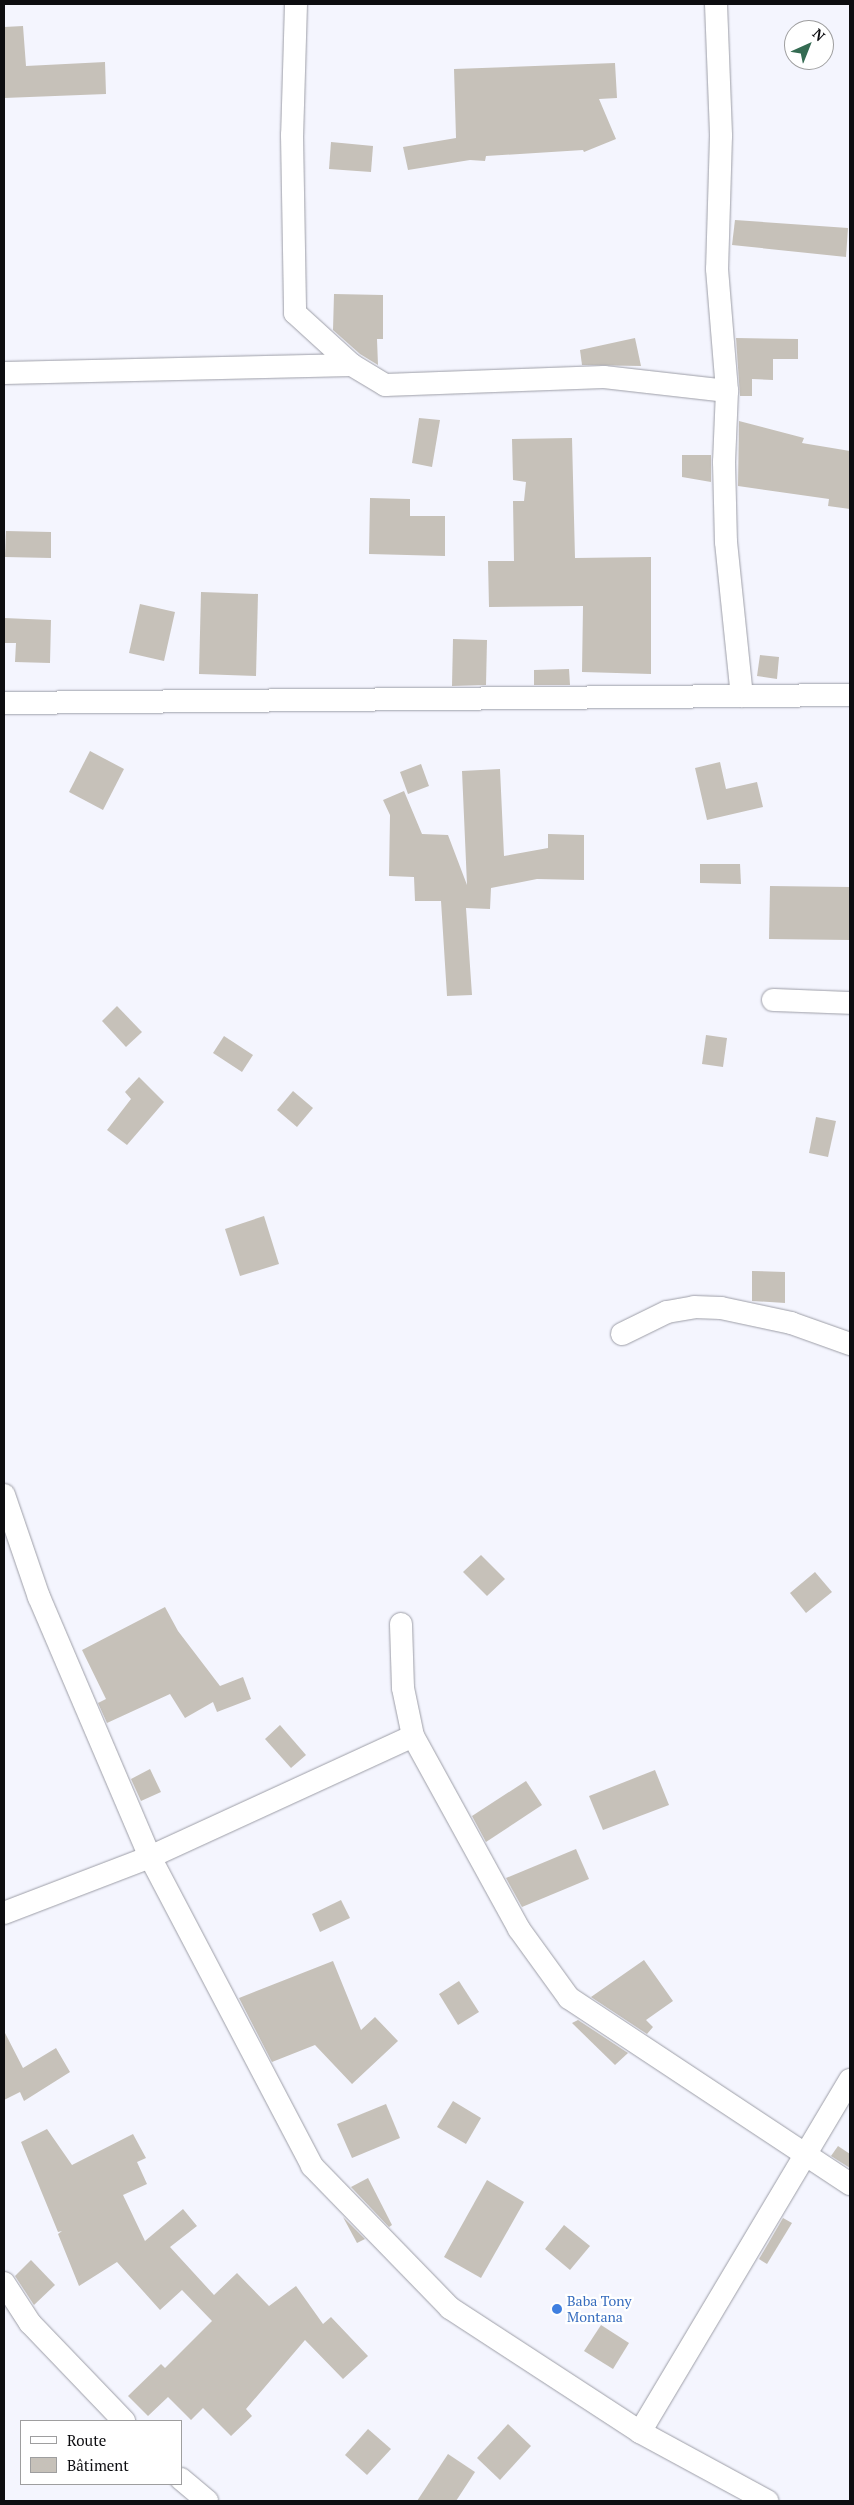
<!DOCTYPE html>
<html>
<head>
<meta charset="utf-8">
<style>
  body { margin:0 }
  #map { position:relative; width:854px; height:2505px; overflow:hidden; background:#f4f5fe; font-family:"PT Serif",serif }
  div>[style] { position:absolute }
  .building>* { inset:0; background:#c6c1b9 }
  .roads { filter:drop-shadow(0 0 1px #9d9ea7) drop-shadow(0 0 1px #9d9ea7) }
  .street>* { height:22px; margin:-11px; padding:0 11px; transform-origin:11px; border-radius:11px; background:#fff }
  .dots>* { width:14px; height:14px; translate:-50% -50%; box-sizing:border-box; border:2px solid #fff; border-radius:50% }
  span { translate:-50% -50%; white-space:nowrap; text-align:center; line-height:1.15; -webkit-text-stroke:4.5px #fff; paint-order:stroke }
  .shop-label { font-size:14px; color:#366cbe }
  .left { translate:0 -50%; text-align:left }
  .frame { position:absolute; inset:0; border:5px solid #0d0d10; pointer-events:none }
  .legend { position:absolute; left:20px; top:2420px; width:162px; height:65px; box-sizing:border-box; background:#fff; border:1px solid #9e9e9f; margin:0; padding:6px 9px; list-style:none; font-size:15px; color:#0d0d10 }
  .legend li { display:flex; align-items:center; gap:10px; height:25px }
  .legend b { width:25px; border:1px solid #9e9e9f }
  .north { position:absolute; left:784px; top:20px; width:50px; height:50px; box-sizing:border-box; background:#fff; border:1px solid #9e9e9f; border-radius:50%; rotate:44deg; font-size:14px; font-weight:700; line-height:20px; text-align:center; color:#0d0d10 }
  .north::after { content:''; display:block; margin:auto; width:18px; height:22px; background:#346b52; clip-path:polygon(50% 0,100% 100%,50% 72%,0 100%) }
</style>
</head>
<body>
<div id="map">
  <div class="building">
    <div style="clip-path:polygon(23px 26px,26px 66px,105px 62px,106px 94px,4px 98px,4px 27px)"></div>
    <div style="clip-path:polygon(615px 63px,617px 98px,599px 99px,616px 139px,584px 152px,583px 150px,486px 156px,485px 161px,470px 160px,408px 170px,403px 147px,456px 138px,454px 69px)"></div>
    <div style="clip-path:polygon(331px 142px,373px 146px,371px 172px,329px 169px)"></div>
    <div style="clip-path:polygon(735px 220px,848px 228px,846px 257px,732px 245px)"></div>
    <div style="clip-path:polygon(334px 294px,383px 295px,383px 339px,377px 339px,378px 365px,360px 354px,333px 330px)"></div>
    <div style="clip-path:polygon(635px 338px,641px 366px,582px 365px,580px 350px)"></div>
    <div style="clip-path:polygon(736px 338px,798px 339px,798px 359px,773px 359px,773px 380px,752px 379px,752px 396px,740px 396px)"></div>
    <div style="clip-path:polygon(419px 418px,440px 420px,432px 467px,412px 463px)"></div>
    <div style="clip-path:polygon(739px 421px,804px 438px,802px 443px,850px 451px,850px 509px,828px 506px,829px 499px,738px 486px)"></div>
    <div style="clip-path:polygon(572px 438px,575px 558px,651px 557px,651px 674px,582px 672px,583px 606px,489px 607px,488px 561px,514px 561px,513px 501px,524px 501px,526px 482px,513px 480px,512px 439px)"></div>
    <div style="clip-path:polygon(682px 455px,711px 455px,711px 482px,682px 477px)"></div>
    <div style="clip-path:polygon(370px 498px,410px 499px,410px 516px,445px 516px,445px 556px,369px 554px)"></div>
    <div style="clip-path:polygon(6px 531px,51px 532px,51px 558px,5px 557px)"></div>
    <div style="clip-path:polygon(201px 592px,258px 594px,256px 676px,199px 674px)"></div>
    <div style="clip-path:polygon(140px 604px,175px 612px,164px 661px,129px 653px)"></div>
    <div style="clip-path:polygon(4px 618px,51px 620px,50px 663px,15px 662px,16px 643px,4px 643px)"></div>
    <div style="clip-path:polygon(453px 639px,487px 640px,486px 685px,452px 686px)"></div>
    <div style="clip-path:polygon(760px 655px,779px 657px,777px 679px,757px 676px)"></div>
    <div style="clip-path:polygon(569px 669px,570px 685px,534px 685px,534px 670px)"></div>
    <div style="clip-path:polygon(90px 751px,124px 769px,103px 810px,69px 792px)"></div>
    <div style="clip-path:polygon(720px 762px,726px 789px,757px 782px,763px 807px,707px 820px,695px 768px)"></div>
    <div style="clip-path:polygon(421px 764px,429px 786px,408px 794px,400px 772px)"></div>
    <div style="clip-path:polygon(500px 769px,504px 856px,548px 848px,548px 834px,584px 835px,584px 880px,537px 879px,491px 888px,490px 909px,466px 908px,472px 995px,447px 996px,441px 901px,415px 901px,414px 877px,389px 876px,390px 815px,383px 800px,404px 791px,422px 834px,448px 835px,467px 885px,462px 771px)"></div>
    <div style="clip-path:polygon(700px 864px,740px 864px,741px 884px,700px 883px)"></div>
    <div style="clip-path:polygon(770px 886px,850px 887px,850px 940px,769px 939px)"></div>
    <div style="clip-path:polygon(117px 1006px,142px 1032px,126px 1047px,102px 1021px)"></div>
    <div style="clip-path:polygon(706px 1035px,727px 1038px,723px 1067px,702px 1064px)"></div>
    <div style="clip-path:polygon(224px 1036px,253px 1055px,242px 1072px,213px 1053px)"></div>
    <div style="clip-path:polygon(139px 1077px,164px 1102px,127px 1145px,107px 1130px,131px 1099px,125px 1092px)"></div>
    <div style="clip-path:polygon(293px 1091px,313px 1108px,297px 1127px,277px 1110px)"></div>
    <div style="clip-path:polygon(816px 1117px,836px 1121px,828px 1157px,809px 1153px)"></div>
    <div style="clip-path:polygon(264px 1216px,279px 1264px,240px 1276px,225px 1229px)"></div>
    <div style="clip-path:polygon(752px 1271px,785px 1272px,785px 1303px,752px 1301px)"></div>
    <div style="clip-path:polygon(481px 1555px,505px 1579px,487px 1596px,463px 1572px)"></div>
    <div style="clip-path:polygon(815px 1572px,832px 1592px,806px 1613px,790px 1593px)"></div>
    <div style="clip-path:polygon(165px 1607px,178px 1631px,220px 1686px,243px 1677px,251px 1699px,217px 1712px,213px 1702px,185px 1718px,170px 1694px,107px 1723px,98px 1703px,106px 1699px,82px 1650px)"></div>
    <div style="clip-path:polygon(280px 1725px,306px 1755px,291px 1768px,265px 1739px)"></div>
    <div style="clip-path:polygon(150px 1769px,161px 1792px,141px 1801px,131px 1779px)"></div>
    <div style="clip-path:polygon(655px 1770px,669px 1805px,603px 1830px,589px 1796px)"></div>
    <div style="clip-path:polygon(526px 1781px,542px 1805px,486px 1842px,472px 1816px)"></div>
    <div style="clip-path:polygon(576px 1849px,589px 1879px,522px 1907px,506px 1878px)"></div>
    <div style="clip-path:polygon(341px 1900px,350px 1918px,320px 1932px,312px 1914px)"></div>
    <div style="clip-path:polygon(644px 1960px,673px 2001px,646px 2020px,653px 2027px,647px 2034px,591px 1997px)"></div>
    <div style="clip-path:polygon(333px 1961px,361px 2030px,375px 2017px,398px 2041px,352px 2084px,315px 2045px,272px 2062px,239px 1998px)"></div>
    <div style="clip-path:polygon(459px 1981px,479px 2012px,458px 2025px,439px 1994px)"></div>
    <div style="clip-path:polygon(578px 2020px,628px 2053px,615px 2065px,572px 2023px)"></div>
    <div style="clip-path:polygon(4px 2031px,23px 2068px,56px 2048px,70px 2072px,24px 2101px,20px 2092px,4px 2100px)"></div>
    <div style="clip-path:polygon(453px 2101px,481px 2118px,466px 2144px,437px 2127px)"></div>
    <div style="clip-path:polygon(386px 2104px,400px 2138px,352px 2158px,337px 2124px)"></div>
    <div style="clip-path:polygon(47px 2129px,72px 2165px,133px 2134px,146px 2158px,137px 2162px,147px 2184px,123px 2195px,145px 2241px,183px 2209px,197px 2226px,170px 2247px,214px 2295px,237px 2273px,269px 2306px,296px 2286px,323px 2324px,331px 2317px,368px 2356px,343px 2379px,305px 2340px,246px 2409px,252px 2416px,231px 2436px,203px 2408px,191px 2420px,168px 2397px,148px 2416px,128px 2396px,161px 2364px,165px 2368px,212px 2321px,182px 2290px,160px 2310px,117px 2262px,79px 2286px,58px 2234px,62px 2231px,58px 2232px,21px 2142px)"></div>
    <div style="clip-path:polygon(838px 2146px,850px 2154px,850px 2168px,831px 2156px)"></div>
    <div style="clip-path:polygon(368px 2178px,392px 2225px,389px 2227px,351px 2187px)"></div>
    <div style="clip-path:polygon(487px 2180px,524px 2202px,481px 2278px,444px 2257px)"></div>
    <div style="clip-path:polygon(343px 2217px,365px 2239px,357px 2243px)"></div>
    <div style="clip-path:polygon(783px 2218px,792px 2223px,767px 2264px,759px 2259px)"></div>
    <div style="clip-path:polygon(564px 2225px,590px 2246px,570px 2270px,545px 2249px)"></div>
    <div style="clip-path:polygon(31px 2260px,55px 2285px,34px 2305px,15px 2276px)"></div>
    <div style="clip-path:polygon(601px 2325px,629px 2343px,613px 2369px,584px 2351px)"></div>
    <div style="clip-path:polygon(508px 2424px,531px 2446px,500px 2480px,477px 2458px)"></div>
    <div style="clip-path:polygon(368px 2429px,391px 2449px,367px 2475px,345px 2455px)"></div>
    <div style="clip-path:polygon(448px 2454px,475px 2472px,456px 2501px,417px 2501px)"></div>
  </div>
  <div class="roads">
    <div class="street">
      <div style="left:296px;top:4px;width:131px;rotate:91.7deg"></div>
      <div style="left:292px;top:135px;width:178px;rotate:89deg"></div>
      <div style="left:295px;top:313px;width:77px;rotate:42.4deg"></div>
      <div style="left:352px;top:365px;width:39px;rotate:31deg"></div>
      <div style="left:385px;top:385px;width:219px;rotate:-2.1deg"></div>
      <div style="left:604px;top:377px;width:124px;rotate:6.5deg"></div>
      <div style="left:716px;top:4px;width:132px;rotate:87.8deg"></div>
      <div style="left:721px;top:136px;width:133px;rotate:91.7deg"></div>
      <div style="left:717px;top:269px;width:122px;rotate:85.3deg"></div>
      <div style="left:727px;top:391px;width:71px;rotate:92.4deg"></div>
      <div style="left:724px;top:462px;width:80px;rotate:88.6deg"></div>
      <div style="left:726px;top:542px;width:155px;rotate:84.1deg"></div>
      <div style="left:4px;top:373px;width:348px;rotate:-1.3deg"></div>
      <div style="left:4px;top:703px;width:846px;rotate:-0.54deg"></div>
      <div style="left:773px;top:1000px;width:77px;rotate:2.2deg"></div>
      <div style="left:622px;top:1334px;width:50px;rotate:-26.1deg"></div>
      <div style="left:667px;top:1312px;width:27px;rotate:-10deg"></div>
      <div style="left:694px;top:1307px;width:27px;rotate:2deg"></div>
      <div style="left:721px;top:1308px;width:72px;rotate:12.1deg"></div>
      <div style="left:791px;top:1323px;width:63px;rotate:19.6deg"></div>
      <div style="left:4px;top:1495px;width:108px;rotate:71.1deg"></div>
      <div style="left:39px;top:1597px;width:283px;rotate:66.9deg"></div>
      <div style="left:150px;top:1857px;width:349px;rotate:62.3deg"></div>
      <div style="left:312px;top:2166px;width:198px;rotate:45.8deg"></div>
      <div style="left:450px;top:2308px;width:227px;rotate:33.1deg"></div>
      <div style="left:640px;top:2432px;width:145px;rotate:28.5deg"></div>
      <div style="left:413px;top:1736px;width:220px;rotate:61.2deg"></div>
      <div style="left:519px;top:1929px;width:85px;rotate:54.1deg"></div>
      <div style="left:569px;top:1998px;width:337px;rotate:33.5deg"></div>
      <div style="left:4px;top:1913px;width:156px;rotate:-21deg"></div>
      <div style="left:150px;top:1857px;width:289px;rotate:-24.7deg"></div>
      <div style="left:413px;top:1736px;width:49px;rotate:-101.8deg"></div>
      <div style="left:403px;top:1688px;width:64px;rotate:-91.8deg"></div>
      <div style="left:4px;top:2283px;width:48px;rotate:57deg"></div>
      <div style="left:30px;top:2323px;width:136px;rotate:46.2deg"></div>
      <div style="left:640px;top:2432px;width:410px;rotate:-59.2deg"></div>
      <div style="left:181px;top:2479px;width:34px;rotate:40deg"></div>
    </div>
  </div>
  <div class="dots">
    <div style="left:557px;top:2309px;background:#3f7fe0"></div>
  </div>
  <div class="shop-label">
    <span class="left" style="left:567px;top:2309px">Baba Tony<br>Montana</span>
  </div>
  <div class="frame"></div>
  <ul class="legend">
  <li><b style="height:6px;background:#fff"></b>Route</li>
  <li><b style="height:14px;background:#c6c1b9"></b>Bâtiment</li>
  </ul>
  <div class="north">N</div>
</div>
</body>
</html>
